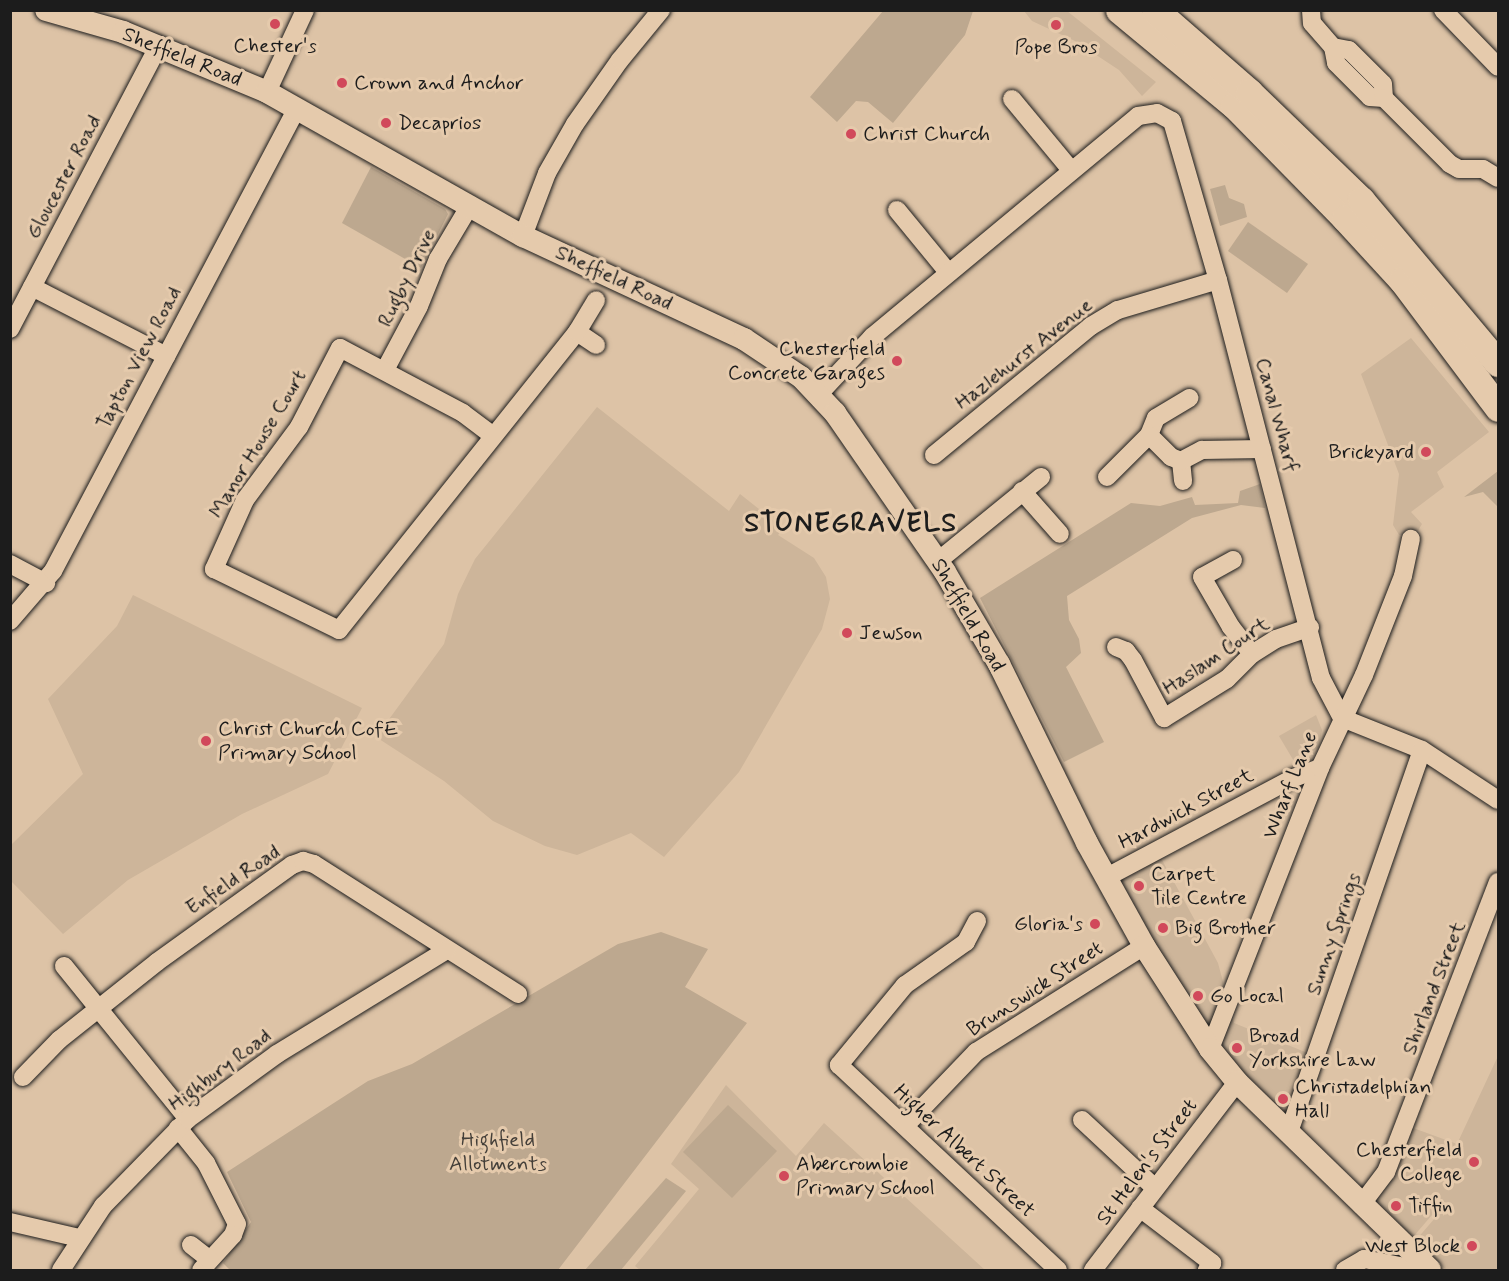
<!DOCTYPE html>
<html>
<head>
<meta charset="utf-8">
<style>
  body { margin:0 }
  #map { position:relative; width:1509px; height:1281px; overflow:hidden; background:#ddc3a6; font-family:Mynerve,sans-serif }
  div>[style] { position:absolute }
  .built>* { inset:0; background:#cdb59a }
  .green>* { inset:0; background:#bda88f }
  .roads { filter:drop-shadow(0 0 2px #1c1c1c) drop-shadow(0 0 2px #1c1c1c) }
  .minor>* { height:18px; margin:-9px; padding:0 9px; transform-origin:9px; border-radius:9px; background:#e5caac }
  .major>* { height:22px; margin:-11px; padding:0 11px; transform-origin:11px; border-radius:11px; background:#e5caac }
  .highway>* { height:27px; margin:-13.5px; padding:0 13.5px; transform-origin:13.5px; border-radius:13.5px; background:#e5caac }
  .dots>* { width:16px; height:16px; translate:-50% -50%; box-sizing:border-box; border:3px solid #e5caac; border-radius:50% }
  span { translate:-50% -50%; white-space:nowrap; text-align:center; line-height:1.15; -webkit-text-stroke:6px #e5caac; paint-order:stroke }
  .poi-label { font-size:21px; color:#1c1c1c }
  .left { translate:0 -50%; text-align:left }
  .right { translate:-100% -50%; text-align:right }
  .street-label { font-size:21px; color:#1c1c1c }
  .park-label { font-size:21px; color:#443f39 }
  .district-label { font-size:27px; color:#1c1c1c; font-weight:700; letter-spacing:1.5px }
  .frame { position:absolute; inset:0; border:12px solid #1c1c1c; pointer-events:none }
</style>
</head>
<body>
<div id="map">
  <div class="built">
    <div style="clip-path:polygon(1024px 11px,1067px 11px,1156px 82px,1142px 96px,1119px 70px,1075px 41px,1032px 21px)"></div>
    <div style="clip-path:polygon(1411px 338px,1489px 432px,1437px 472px,1444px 487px,1411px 512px,1422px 524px,1416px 534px,1399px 535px,1393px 525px,1399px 474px,1361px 374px)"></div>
    <div style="clip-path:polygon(597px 407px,729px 511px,740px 494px,783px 528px,778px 535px,814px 558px,826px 577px,830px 599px,822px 629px,739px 772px,664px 857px,631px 833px,577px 855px,545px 846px,493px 821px,444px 781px,376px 737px,444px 644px,458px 594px,475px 559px)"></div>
    <div style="clip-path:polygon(133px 595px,362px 708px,328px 774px,242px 814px,128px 880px,63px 934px,11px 881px,11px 845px,83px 774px,48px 699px,117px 626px)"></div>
    <div style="clip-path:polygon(1316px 715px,1322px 730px,1319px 747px,1295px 763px,1279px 736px)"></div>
    <div style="clip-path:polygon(1161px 858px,1218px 963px,1234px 1023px,1310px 1054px,1296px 1096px,1283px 1120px,1242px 1079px,1119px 887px,1121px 880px)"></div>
    <div style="clip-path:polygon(1498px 1056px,1498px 1270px,1446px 1270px,1416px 1240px,1435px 1218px,1434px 1199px,1432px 1215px,1413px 1237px,1368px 1197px,1405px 1125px,1457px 1144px)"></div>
    <div style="clip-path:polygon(726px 1085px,796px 1156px,824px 1123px,985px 1270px,640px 1270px,635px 1266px,699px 1189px,671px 1164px)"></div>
  </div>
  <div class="green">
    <div style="clip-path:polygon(883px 11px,973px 11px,965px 35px,893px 123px,868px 102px,856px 101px,837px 122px,810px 97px)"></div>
    <div style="clip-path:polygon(371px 167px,445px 209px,448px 214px,421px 268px,342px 223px)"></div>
    <div style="clip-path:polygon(1225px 185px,1229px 198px,1244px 204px,1247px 217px,1220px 226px,1210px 189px)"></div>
    <div style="clip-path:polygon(1248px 222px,1308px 264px,1287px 293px,1228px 251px)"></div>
    <div style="clip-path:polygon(1498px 471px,1498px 507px,1483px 492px,1464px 497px)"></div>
    <div style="clip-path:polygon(1260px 484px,1265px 508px,1241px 505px,1192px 518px,1067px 596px,1069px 620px,1079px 639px,1081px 653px,1066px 667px,1104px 742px,1064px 762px,980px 598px,1131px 503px,1160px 506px,1192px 497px,1195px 505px,1238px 503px,1240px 491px)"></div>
    <div style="clip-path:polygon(661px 932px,708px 949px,685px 987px,747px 1023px,558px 1270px,230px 1270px,223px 1263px,251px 1222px,227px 1172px,368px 1081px,412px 1064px,618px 944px)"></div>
    <div style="clip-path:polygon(728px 1105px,777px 1151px,732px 1198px,683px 1152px)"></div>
    <div style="clip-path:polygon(666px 1178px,686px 1191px,621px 1270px,585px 1270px)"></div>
  </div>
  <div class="roads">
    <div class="minor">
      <div style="left:1311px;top:10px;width:13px;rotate:86deg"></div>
      <div style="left:1312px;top:23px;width:32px;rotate:49deg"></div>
      <div style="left:1333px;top:47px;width:16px;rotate:79deg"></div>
      <div style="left:1336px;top:63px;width:48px;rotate:45deg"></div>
      <div style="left:1370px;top:97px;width:14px;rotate:4deg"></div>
      <div style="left:1443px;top:10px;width:79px;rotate:46deg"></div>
      <div style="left:1333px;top:47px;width:16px;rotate:11deg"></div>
      <div style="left:1349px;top:50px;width:48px;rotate:45deg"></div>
      <div style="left:1383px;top:84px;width:14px;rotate:86deg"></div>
      <div style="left:1384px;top:98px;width:93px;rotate:45deg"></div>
      <div style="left:1450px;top:164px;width:10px;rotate:29deg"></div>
      <div style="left:1459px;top:169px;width:24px"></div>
      <div style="left:1483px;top:169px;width:17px;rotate:31deg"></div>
      <div style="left:267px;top:92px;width:90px;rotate:-65.1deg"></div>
      <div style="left:1012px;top:99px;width:92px;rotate:50.3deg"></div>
      <div style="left:897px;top:210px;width:80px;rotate:50.6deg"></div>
      <div style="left:523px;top:236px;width:67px;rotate:-69.1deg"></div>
      <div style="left:547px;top:173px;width:56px;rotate:-60.3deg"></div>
      <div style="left:575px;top:124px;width:78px;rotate:-54.9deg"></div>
      <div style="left:620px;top:60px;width:65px;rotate:-50.6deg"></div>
      <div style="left:32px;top:287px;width:151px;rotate:27.2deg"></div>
      <div style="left:10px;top:329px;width:321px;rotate:-62.3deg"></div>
      <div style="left:577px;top:332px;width:23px;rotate:34deg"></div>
      <div style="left:385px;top:370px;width:72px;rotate:-62deg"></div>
      <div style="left:419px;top:306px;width:51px;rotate:-68deg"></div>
      <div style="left:438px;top:259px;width:63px;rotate:-59.3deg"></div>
      <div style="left:819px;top:394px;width:78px;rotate:-47.1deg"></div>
      <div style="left:872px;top:337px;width:346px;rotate:-39.7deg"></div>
      <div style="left:1138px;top:116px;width:19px;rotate:-9deg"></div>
      <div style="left:1157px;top:113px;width:17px;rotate:28deg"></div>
      <div style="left:1172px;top:121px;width:166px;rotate:73.9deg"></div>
      <div style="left:1218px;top:280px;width:411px;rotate:75.5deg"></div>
      <div style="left:1321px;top:678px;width:45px;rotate:62.3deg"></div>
      <div style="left:492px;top:435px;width:36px;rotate:-143deg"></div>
      <div style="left:463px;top:413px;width:139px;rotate:-152.1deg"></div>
      <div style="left:340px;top:348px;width:89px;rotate:117.4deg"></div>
      <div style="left:299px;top:427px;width:91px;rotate:126.5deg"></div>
      <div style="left:245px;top:500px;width:76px;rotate:114.2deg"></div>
      <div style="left:214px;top:569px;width:139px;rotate:26deg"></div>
      <div style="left:339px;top:630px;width:381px;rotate:-51.4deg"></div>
      <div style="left:577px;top:332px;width:37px;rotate:-59deg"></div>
      <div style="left:1149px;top:435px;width:18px;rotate:-68deg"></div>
      <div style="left:1156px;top:418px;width:39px;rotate:-31deg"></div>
      <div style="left:934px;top:455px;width:203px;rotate:-39.4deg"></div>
      <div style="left:1091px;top:326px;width:31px;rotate:-31deg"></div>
      <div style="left:1118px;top:310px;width:104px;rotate:-16.7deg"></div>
      <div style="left:1181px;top:461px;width:20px;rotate:84deg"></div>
      <div style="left:1107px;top:477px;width:59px;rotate:-45deg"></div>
      <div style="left:1149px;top:435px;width:31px;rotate:45deg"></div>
      <div style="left:1171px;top:457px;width:11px;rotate:22deg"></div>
      <div style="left:1181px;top:461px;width:24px;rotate:-28deg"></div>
      <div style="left:1202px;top:450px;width:60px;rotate:-1deg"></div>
      <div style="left:1022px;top:491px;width:57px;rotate:48.5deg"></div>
      <div style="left:1233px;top:560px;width:35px;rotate:151deg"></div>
      <div style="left:1202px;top:577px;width:58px;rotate:59.9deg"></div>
      <div style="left:1231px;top:627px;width:34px;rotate:52deg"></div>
      <div style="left:938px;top:561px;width:133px;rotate:-39.2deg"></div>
      <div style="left:10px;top:564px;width:41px;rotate:27.8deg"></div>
      <div style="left:10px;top:621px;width:66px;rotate:-49.3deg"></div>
      <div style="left:53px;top:571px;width:523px;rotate:-62.21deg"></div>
      <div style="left:1116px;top:647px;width:11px;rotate:22deg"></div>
      <div style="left:1126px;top:651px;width:11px;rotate:52deg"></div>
      <div style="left:1133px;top:660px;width:66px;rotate:61.9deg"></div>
      <div style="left:1164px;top:718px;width:74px;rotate:-31.8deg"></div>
      <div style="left:1227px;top:679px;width:35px;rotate:-45deg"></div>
      <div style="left:1252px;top:654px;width:28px;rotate:-32deg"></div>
      <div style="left:1276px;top:639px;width:36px;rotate:-19deg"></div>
      <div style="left:1342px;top:718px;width:86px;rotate:21.8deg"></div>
      <div style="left:1422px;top:750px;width:91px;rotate:33.3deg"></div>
      <div style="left:1107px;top:877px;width:208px;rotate:-28deg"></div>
      <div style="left:1291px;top:779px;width:31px;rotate:-21deg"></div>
      <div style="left:977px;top:921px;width:24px;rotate:118deg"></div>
      <div style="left:966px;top:942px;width:75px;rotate:144.8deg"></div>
      <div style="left:905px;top:985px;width:104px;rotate:129.5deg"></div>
      <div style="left:839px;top:1065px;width:300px;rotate:43.1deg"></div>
      <div style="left:64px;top:966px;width:197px;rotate:51deg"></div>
      <div style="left:1210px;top:1049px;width:302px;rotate:-68.6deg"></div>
      <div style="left:1320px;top:768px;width:103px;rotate:-64.7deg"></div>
      <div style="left:1364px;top:675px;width:106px;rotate:-68.5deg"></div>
      <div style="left:1403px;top:576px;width:38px;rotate:-78deg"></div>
      <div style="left:23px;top:1077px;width:52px;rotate:-45.8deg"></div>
      <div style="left:59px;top:1040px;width:125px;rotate:-38.5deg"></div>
      <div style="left:157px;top:962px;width:166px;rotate:-35.7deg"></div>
      <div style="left:292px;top:865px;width:12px;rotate:-20deg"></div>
      <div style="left:303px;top:861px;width:11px;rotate:15deg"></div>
      <div style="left:314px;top:864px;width:242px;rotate:32.5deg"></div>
      <div style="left:1082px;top:1120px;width:100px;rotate:43deg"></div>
      <div style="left:905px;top:1126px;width:103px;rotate:-46.2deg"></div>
      <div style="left:976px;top:1052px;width:199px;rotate:-32.2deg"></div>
      <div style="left:178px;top:1128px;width:45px;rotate:51.3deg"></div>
      <div style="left:206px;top:1163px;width:68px;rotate:63.1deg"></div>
      <div style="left:237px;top:1224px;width:12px;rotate:110deg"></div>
      <div style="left:233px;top:1235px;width:47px;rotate:132.4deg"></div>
      <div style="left:1289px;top:1132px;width:404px;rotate:-70.8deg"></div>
      <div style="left:1361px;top:1205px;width:41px;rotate:-52.9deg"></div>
      <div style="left:1386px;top:1172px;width:311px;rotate:-68.9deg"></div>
      <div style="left:1140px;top:1208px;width:91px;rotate:37.4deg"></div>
      <div style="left:1212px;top:1263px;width:9px;rotate:126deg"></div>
      <div style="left:10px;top:1222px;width:71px;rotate:13.1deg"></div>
      <div style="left:191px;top:1245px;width:24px;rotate:38deg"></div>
      <div style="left:61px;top:1270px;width:77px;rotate:-56.7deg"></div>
      <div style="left:103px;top:1206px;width:122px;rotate:-45.7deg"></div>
      <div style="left:188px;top:1119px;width:110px;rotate:-36.1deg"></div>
      <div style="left:277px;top:1054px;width:199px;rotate:-31.5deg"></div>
      <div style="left:1093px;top:1270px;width:237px;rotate:-52.5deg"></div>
      <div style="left:1345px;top:1270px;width:22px;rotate:-30deg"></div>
      <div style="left:1364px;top:1259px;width:58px;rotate:10.9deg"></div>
    </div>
    <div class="major">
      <div style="left:46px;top:10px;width:80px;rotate:15.9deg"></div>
      <div style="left:123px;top:32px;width:156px;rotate:22.6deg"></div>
      <div style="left:267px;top:92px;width:294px;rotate:29.4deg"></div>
      <div style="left:523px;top:236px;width:244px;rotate:25deg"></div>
      <div style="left:744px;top:339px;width:69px;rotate:33.7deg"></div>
      <div style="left:801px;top:377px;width:50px;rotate:46.6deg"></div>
      <div style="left:835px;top:413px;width:193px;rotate:55.3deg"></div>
      <div style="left:945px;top:572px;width:107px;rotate:59.6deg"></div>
      <div style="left:999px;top:664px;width:199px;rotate:63.8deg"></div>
      <div style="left:1087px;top:843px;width:118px;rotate:61deg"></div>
      <div style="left:1144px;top:946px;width:122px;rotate:57.3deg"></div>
      <div style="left:1210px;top:1049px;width:43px;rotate:50.7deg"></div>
      <div style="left:1237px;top:1082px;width:269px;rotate:44.2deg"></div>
    </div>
    <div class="highway">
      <div style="left:1119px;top:10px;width:149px;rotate:39.6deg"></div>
      <div style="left:1234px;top:105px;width:158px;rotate:45.5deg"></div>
      <div style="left:1345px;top:218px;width:84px;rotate:47.4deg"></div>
      <div style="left:1402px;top:280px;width:160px;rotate:53.1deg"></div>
      <div style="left:1155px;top:10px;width:125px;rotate:41.1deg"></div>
      <div style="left:1249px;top:92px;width:156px;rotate:44deg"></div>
      <div style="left:1361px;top:200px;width:213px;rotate:50deg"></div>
    </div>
  </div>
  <div class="dots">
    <div style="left:275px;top:24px;background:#d1495b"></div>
    <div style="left:1056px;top:25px;background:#d1495b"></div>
    <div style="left:342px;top:83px;background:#d1495b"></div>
    <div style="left:386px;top:123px;background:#d1495b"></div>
    <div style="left:851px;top:134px;background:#d1495b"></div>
    <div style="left:897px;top:361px;background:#d1495b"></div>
    <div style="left:1426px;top:452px;background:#d1495b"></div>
    <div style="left:847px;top:633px;background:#d1495b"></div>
    <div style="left:206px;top:741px;background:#d1495b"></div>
    <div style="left:1139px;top:886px;background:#d1495b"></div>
    <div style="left:1095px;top:924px;background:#d1495b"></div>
    <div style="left:1163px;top:928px;background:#d1495b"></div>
    <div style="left:1198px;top:996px;background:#d1495b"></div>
    <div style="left:1237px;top:1048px;background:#d1495b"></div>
    <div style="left:1283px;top:1099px;background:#d1495b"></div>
    <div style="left:1474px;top:1162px;background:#d1495b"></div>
    <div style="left:784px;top:1176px;background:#d1495b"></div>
    <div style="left:1396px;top:1206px;background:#d1495b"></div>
    <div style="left:1472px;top:1246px;background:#d1495b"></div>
  </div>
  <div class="poi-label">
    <span style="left:275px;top:46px">Chester's</span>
    <span style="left:1056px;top:47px">Pope Bros</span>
    <span class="left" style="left:354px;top:83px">Crown and Anchor</span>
    <span class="left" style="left:398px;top:123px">Decaprios</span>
    <span class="left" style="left:863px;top:134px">Christ Church</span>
    <span class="right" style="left:885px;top:361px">Chesterfield<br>Concrete Garages</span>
    <span class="right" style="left:1414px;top:452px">Brickyard</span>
    <span class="left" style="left:859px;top:633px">Jewson</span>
    <span class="left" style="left:218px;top:741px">Christ Church CofE<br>Primary School</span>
    <span class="left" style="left:1151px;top:886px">Carpet<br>Tile Centre</span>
    <span class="right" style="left:1083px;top:924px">Gloria's</span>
    <span class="left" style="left:1175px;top:928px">Big Brother</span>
    <span class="left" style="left:1210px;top:996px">Go Local</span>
    <span class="left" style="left:1249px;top:1048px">Broad<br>Yorkshire Law</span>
    <span class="left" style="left:1295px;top:1099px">Christadelphian<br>Hall</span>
    <span class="right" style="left:1462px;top:1162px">Chesterfield<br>College</span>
    <span class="left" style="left:796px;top:1176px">Abercrombie<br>Primary School</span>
    <span class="left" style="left:1408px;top:1206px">Tiffin</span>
    <span class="right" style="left:1460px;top:1246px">West Block</span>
  </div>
  <div class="street-label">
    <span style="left:182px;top:57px;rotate:22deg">Sheffield Road</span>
    <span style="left:64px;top:177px;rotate:-62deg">Gloucester Road</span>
    <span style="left:407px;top:278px;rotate:-64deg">Rugby Drive</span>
    <span style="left:614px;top:278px;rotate:25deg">Sheffield Road</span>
    <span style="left:1024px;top:354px;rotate:-38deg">Hazlehurst Avenue</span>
    <span style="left:139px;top:358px;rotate:-62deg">Tapton View Road</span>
    <span style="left:1277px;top:415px;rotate:75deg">Canal Wharf</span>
    <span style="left:258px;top:444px;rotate:-59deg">Manor House Court</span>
    <span style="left:968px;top:615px;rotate:60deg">Sheffield Road</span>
    <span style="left:1216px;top:656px;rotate:-34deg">Haslam Court</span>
    <span style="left:1290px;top:785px;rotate:-68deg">Wharf Lane</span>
    <span style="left:1186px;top:809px;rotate:-28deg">Hardwick Street</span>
    <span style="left:233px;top:880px;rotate:-34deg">Enfield Road</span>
    <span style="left:1334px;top:934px;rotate:-71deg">Sunny Springs</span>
    <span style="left:1434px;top:988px;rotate:-69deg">Shirland Street</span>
    <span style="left:1035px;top:989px;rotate:-33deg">Brunswick Street</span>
    <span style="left:220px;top:1070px;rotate:-37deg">Highbury Road</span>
    <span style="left:964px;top:1151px;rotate:43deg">Higher Albert Street</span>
    <span style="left:1147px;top:1162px;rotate:-53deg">St Helen's Street</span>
  </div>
  <div class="park-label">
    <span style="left:498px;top:1152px">Highfield<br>Allotments</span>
  </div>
  <div class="district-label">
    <span style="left:851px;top:524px">STONEGRAVELS</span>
  </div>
  <div class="frame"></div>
</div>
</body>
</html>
